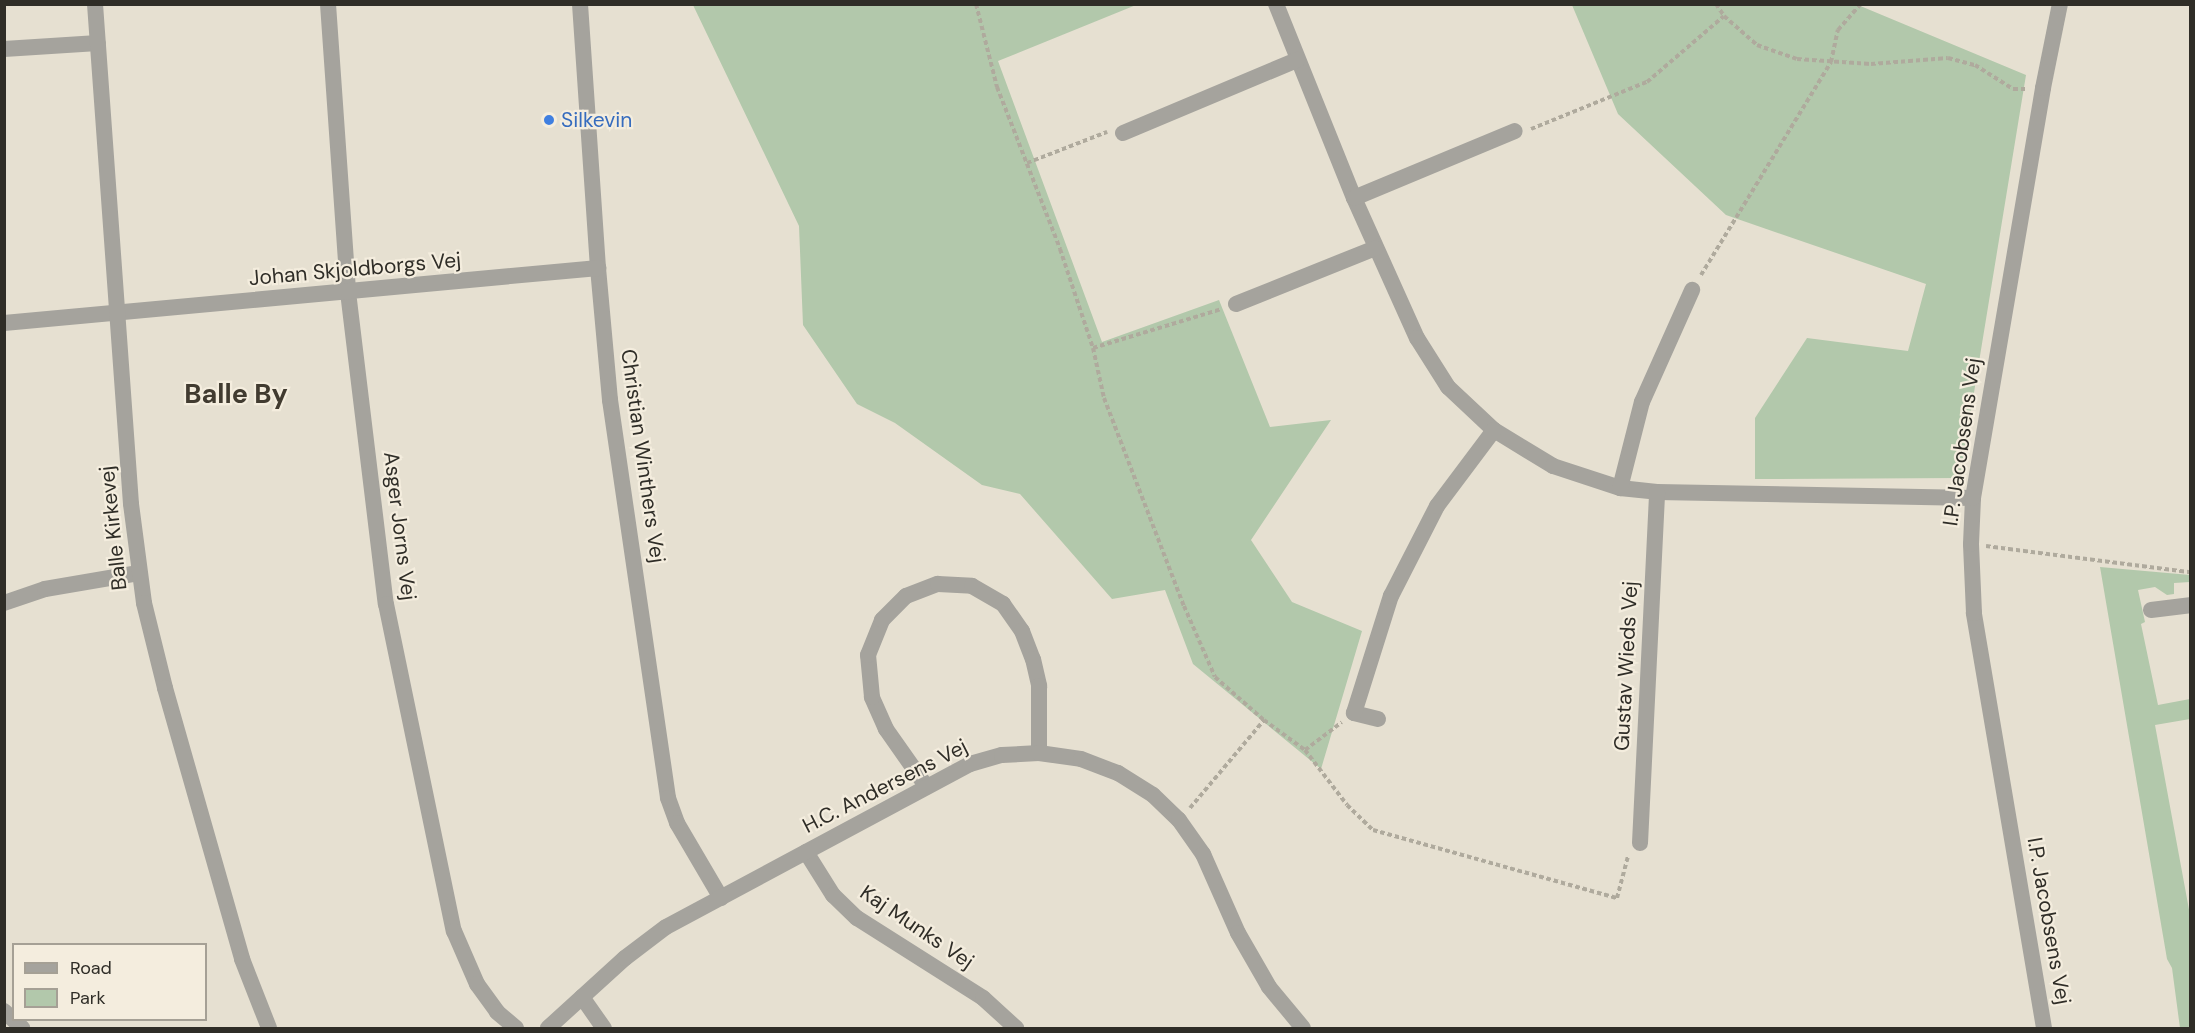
<!DOCTYPE html>
<html>
<head>
<meta charset="utf-8">
<style>
  body { margin:0 }
  #map { position:relative; width:2195px; height:1033px; overflow:hidden; background:#e6e0d1; font-family:"DM Sans",sans-serif }
  div>[style] { position:absolute }
  .green>* { inset:0; background:#b2c8ab }
  .path>* { height:4px; margin-top:-2px; transform-origin:0; background:repeating-linear-gradient(90deg,#afaa9d 0 4.5px,transparent 0 7.5px) }
  .minor>* { height:16px; margin:-8px; padding:0 8px; transform-origin:8px; border-radius:8px; background:#a5a39d }
  .tertiary>* { height:16px; margin:-8px; padding:0 8px; transform-origin:8px; border-radius:8px; background:#a5a39d }
  .dots>* { width:16px; height:16px; translate:-50% -50%; box-sizing:border-box; border:3px solid #f4edde; border-radius:50% }
  span { translate:-50% -50%; white-space:nowrap; text-align:center; line-height:1.15; -webkit-text-stroke:4.5px #f4edde; paint-order:stroke }
  .shop-label { font-size:21px; color:#366cbe }
  .left { translate:0 -50%; text-align:left }
  .street-label { font-size:21px; color:#2f2d27 }
  .district-label { font-size:27px; color:#413b30; font-weight:700 }
  .frame { position:absolute; inset:0; border:6px solid #2f2d27; pointer-events:none }
  .legend { position:absolute; left:12px; top:943px; width:195px; height:78px; box-sizing:border-box; background:#f4edde; border:2px solid #a5a095; margin:0; padding:8px 10px; list-style:none; font-size:18px; color:#2f2d27 }
  .legend li { display:flex; align-items:center; gap:12px; height:30px }
  .legend b { width:30px; border:2px solid #a5a095 }
</style>
</head>
<body>
<div id="map">
  <div class="green">
    <div style="clip-path:polygon(693px 5px,1136px 5px,998px 61px,1102px 342px,1219px 300px,1270px 427px,1331px 420px,1251px 540px,1292px 602px,1362px 631px,1321px 769px,1193px 664px,1165px 590px,1112px 599px,1020px 494px,982px 485px,895px 423px,857px 404px,803px 325px,799px 226px)"></div>
    <div style="clip-path:polygon(1572px 5px,1858px 5px,2026px 75px,1960px 478px,1755px 479px,1755px 418px,1807px 338px,1908px 351px,1926px 284px,1726px 215px,1618px 114px)"></div>
    <div style="clip-path:polygon(2100px 567px,2190px 575px,2190px 582px,2174px 583px,2174px 594px,2167px 595px,2155px 587px,2138px 590px,2145px 622px,2141px 624px,2158px 705px,2190px 699px,2190px 719px,2155px 725px,2190px 915px,2190px 1028px,2180px 1028px,2172px 968px,2167px 959px)"></div>
  </div>
  <div class="path">
    <div style="left:976px;top:4px;width:86px;rotate:75.8deg"></div>
    <div style="left:997px;top:87px;width:174px;rotate:68.7deg"></div>
    <div style="left:1060px;top:249px;width:104px;rotate:71.6deg"></div>
    <div style="left:1093px;top:348px;width:51px;rotate:77.6deg"></div>
    <div style="left:1104px;top:398px;width:223px;rotate:69deg"></div>
    <div style="left:1184px;top:606px;width:77px;rotate:66.4deg"></div>
    <div style="left:1215px;top:677px;width:65px;rotate:41.3deg"></div>
    <div style="left:1264px;top:720px;width:51px;rotate:36.2deg"></div>
    <div style="left:1305px;top:750px;width:69px;rotate:52.6deg"></div>
    <div style="left:1347px;top:805px;width:36px;rotate:44deg"></div>
    <div style="left:1373px;top:830px;width:253px;rotate:15.6deg"></div>
    <div style="left:1617px;top:898px;width:43px;rotate:-75.3deg"></div>
    <div style="left:1716px;top:4px;width:14px;rotate:56deg"></div>
    <div style="left:1724px;top:16px;width:44px;rotate:41.3deg"></div>
    <div style="left:1757px;top:45px;width:42px;rotate:19.3deg"></div>
    <div style="left:1797px;top:59px;width:74px;rotate:3.9deg"></div>
    <div style="left:1871px;top:64px;width:77px;rotate:-4.5deg"></div>
    <div style="left:1948px;top:58px;width:28px;rotate:15deg"></div>
    <div style="left:1975px;top:65px;width:45px;rotate:32.3deg"></div>
    <div style="left:2013px;top:89px;width:14px"></div>
    <div style="left:1531px;top:129px;width:125px;rotate:-22.1deg"></div>
    <div style="left:1647px;top:82px;width:101px;rotate:-40.6deg"></div>
    <div style="left:1027px;top:163px;width:86px;rotate:-21.2deg"></div>
    <div style="left:1701px;top:275px;width:250px;rotate:-58.6deg"></div>
    <div style="left:1831px;top:62px;width:33px;rotate:-78deg"></div>
    <div style="left:1838px;top:30px;width:35px;rotate:-49deg"></div>
    <div style="left:1093px;top:348px;width:134px;rotate:-16.9deg"></div>
    <div style="left:1986px;top:546px;width:206px;rotate:7.3deg"></div>
    <div style="left:1305px;top:750px;width:46px;rotate:-37.1deg"></div>
    <div style="left:1190px;top:808px;width:115px;rotate:-49.9deg"></div>
  </div>
  <div class="minor">
    <div style="left:328px;top:4px;width:289px;rotate:86deg"></div>
    <div style="left:348px;top:292px;width:314px;rotate:83.1deg"></div>
    <div style="left:386px;top:604px;width:334px;rotate:78.3deg"></div>
    <div style="left:454px;top:931px;width:58px;rotate:66.5deg"></div>
    <div style="left:477px;top:984px;width:34px;rotate:54deg"></div>
    <div style="left:497px;top:1012px;width:25px;rotate:40deg"></div>
    <div style="left:580px;top:4px;width:265px;rotate:86.1deg"></div>
    <div style="left:598px;top:268px;width:133px;rotate:84.8deg"></div>
    <div style="left:610px;top:400px;width:402px;rotate:81.7deg"></div>
    <div style="left:668px;top:798px;width:27px;rotate:70deg"></div>
    <div style="left:677px;top:823px;width:87px;rotate:59.6deg"></div>
    <div style="left:1276px;top:4px;width:209px;rotate:68.1deg"></div>
    <div style="left:1354px;top:198px;width:154px;rotate:65.8deg"></div>
    <div style="left:1417px;top:338px;width:58px;rotate:57.7deg"></div>
    <div style="left:1448px;top:387px;width:63px;rotate:43.1deg"></div>
    <div style="left:1494px;top:430px;width:69px;rotate:31.4deg"></div>
    <div style="left:1553px;top:466px;width:71px;rotate:18.2deg"></div>
    <div style="left:1620px;top:488px;width:37px;rotate:6deg"></div>
    <div style="left:1657px;top:492px;width:316px;rotate:1.1deg"></div>
    <div style="left:4px;top:49px;width:94px;rotate:-3.7deg"></div>
    <div style="left:1123px;top:133px;width:189px;rotate:-22.8deg"></div>
    <div style="left:1354px;top:198px;width:174px;rotate:-22.6deg"></div>
    <div style="left:1236px;top:304px;width:150px;rotate:-21.9deg"></div>
    <div style="left:4px;top:323px;width:597px;rotate:-5.29deg"></div>
    <div style="left:1620px;top:488px;width:89px;rotate:-75.7deg"></div>
    <div style="left:1642px;top:402px;width:123px;rotate:-65.9deg"></div>
    <div style="left:4px;top:603px;width:43px;rotate:-18.9deg"></div>
    <div style="left:45px;top:589px;width:95px;rotate:-9.7deg"></div>
    <div style="left:2151px;top:610px;width:39px;rotate:-7deg"></div>
    <div style="left:1378px;top:719px;width:25px;rotate:-166deg"></div>
    <div style="left:1354px;top:713px;width:123px;rotate:-72.5deg"></div>
    <div style="left:1391px;top:596px;width:101px;rotate:-62.9deg"></div>
    <div style="left:1437px;top:506px;width:95px;rotate:-53.1deg"></div>
    <div style="left:926px;top:786px;width:70px;rotate:-125.1deg"></div>
    <div style="left:886px;top:729px;width:35px;rotate:-114deg"></div>
    <div style="left:872px;top:697px;width:42px;rotate:-95.4deg"></div>
    <div style="left:868px;top:655px;width:38px;rotate:-68deg"></div>
    <div style="left:882px;top:620px;width:34px;rotate:-45deg"></div>
    <div style="left:906px;top:596px;width:34px;rotate:-21deg"></div>
    <div style="left:938px;top:584px;width:34px;rotate:3deg"></div>
    <div style="left:972px;top:586px;width:36px;rotate:30deg"></div>
    <div style="left:1003px;top:604px;width:33px;rotate:55deg"></div>
    <div style="left:1022px;top:631px;width:30px;rotate:69deg"></div>
    <div style="left:1033px;top:659px;width:28px;rotate:77deg"></div>
    <div style="left:1039px;top:686px;width:67px;rotate:90deg"></div>
    <div style="left:1640px;top:843px;width:351px;rotate:-87.2deg"></div>
    <div style="left:806px;top:852px;width:51px;rotate:57.9deg"></div>
    <div style="left:833px;top:895px;width:33px;rotate:44deg"></div>
    <div style="left:857px;top:918px;width:149px;rotate:32.4deg"></div>
    <div style="left:983px;top:998px;width:45px;rotate:42.3deg"></div>
    <div style="left:582px;top:997px;width:38px;rotate:55deg"></div>
    <div style="left:4px;top:1011px;width:25px;rotate:43deg"></div>
    <div style="left:548px;top:1028px;width:104px;rotate:-42.3deg"></div>
    <div style="left:625px;top:958px;width:51px;rotate:-37.1deg"></div>
    <div style="left:666px;top:927px;width:345px;rotate:-28.2deg"></div>
    <div style="left:970px;top:764px;width:33px;rotate:-16deg"></div>
    <div style="left:1002px;top:755px;width:37px;rotate:-3deg"></div>
    <div style="left:1039px;top:753px;width:42px;rotate:8.1deg"></div>
    <div style="left:1081px;top:759px;width:40px;rotate:21deg"></div>
    <div style="left:1118px;top:773px;width:41px;rotate:32.2deg"></div>
    <div style="left:1153px;top:795px;width:36px;rotate:44deg"></div>
    <div style="left:1179px;top:820px;width:42px;rotate:54.8deg"></div>
    <div style="left:1203px;top:854px;width:86px;rotate:66.1deg"></div>
    <div style="left:1238px;top:933px;width:62px;rotate:60.1deg"></div>
    <div style="left:1269px;top:987px;width:53px;rotate:50.3deg"></div>
    <div style="left:2044px;top:1028px;width:421px;rotate:-99.6deg"></div>
    <div style="left:1974px;top:613px;width:69px;rotate:-92.5deg"></div>
    <div style="left:1971px;top:544px;width:46px;rotate:-87.5deg"></div>
    <div style="left:1973px;top:498px;width:416px;rotate:-80.3deg"></div>
    <div style="left:2043px;top:88px;width:86px;rotate:-78.6deg"></div>
  </div>
  <div class="tertiary">
    <div style="left:95px;top:4px;width:501px;rotate:85.88deg"></div>
    <div style="left:131px;top:504px;width:100px;rotate:82.5deg"></div>
    <div style="left:144px;top:603px;width:88px;rotate:76.1deg"></div>
    <div style="left:165px;top:688px;width:282px;rotate:74.1deg"></div>
    <div style="left:242px;top:959px;width:74px;rotate:68.6deg"></div>
  </div>
  <div class="dots">
    <div style="left:549px;top:120px;background:#3f7fe0"></div>
  </div>
  <div class="shop-label">
    <span class="left" style="left:561px;top:120px">Silkevin</span>
  </div>
  <div class="street-label">
    <span style="left:355px;top:269px;rotate:-5deg">Johan Skjoldborgs Vej</span>
    <span style="left:1962px;top:442px;rotate:-82deg">I.P. Jacobsens Vej</span>
    <span style="left:643px;top:456px;rotate:82deg">Christian Winthers Vej</span>
    <span style="left:400px;top:526px;rotate:83deg">Asger Jorns Vej</span>
    <span style="left:113px;top:528px;rotate:-96deg">Balle Kirkevej</span>
    <span style="left:1626px;top:666px;rotate:-87deg">Gustav Wieds Vej</span>
    <span style="left:885px;top:786px;rotate:-27deg">H.C. Andersens Vej</span>
    <span style="left:2049px;top:921px;rotate:80deg">I.P. Jacobsens Vej</span>
    <span style="left:917px;top:927px;rotate:34deg">Kaj Munks Vej</span>
  </div>
  <div class="district-label">
    <span style="left:236px;top:394px">Balle By</span>
  </div>
  <div class="frame"></div>
  <ul class="legend">
  <li><b style="height:8px;background:#a5a39d"></b>Road</li>
  <li><b style="height:16px;background:#b2c8ab"></b>Park</li>
  </ul>
</div>
</body>
</html>
